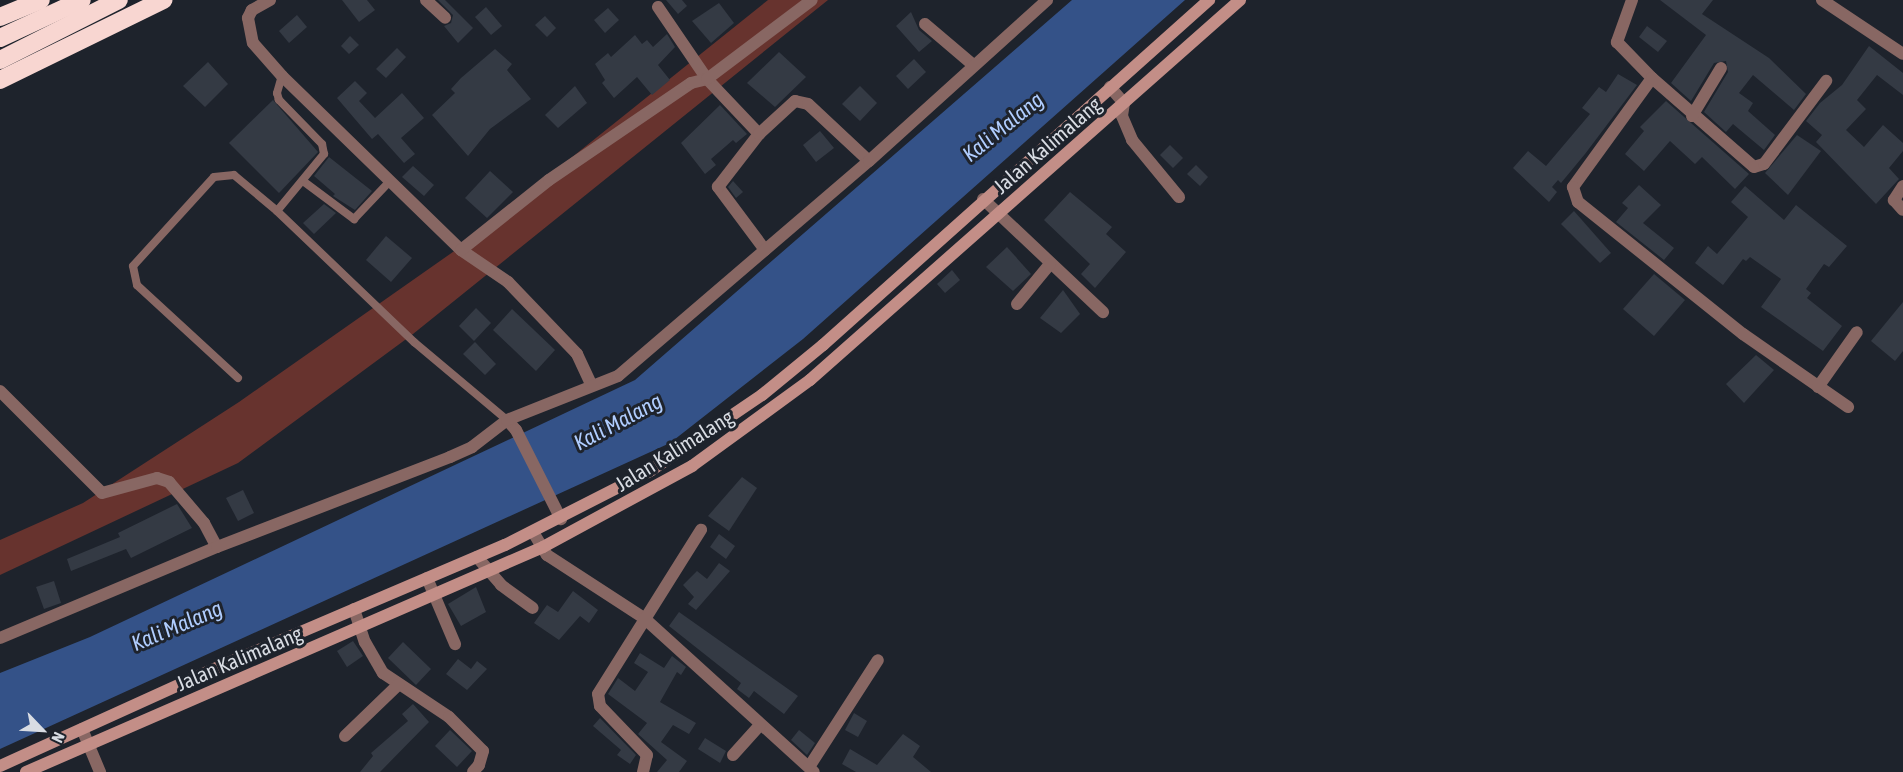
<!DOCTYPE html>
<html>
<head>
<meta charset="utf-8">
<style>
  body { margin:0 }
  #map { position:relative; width:1903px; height:772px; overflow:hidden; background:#1e232c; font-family:"Asap Condensed",sans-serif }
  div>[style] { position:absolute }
  .green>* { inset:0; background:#67332e }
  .water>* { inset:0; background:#345288 }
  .building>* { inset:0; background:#343a44 }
  .service>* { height:8px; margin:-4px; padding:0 4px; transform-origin:4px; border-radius:4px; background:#886763 }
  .minor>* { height:12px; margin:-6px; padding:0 6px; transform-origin:6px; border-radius:6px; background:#886763 }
  .secondary>* { height:12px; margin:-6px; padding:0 6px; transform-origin:6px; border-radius:6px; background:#c38e87 }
  .motorway>* { height:18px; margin:-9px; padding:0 9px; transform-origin:9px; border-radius:9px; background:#f8d6d1 }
  span { translate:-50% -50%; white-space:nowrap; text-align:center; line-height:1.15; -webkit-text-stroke:6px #1e232c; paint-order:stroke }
  .street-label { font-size:21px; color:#d8dce3 }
  .water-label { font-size:22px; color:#b0cdfe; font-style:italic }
  .north { position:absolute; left:12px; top:700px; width:60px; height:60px; -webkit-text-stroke:4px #1e232c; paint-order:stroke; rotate:115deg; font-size:16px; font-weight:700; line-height:24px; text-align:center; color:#d8dce3 }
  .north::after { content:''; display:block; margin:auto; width:21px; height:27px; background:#d8dce3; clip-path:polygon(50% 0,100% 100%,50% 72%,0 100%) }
</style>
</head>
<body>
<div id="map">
  <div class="green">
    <div style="clip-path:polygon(768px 0,828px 0,413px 334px,238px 463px,0 575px,0 540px,83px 503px,239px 402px,460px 247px)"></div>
  </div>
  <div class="water">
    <div style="clip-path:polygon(1072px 0,1185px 0,803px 339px,670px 443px,0 749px,0 673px,90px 637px,635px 380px)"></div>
  </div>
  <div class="building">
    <div style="clip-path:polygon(342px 0,367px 0,375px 10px,359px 22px)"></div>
    <div style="clip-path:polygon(438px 0,445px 0,473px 28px,458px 43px,444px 26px,451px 23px,453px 15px)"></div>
    <div style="clip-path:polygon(666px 0,682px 0,687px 6px,678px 14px)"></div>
    <div style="clip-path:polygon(1660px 0,1713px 0,1702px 14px,1769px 58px,1806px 94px,1794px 110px,1753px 75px,1739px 93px,1753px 103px,1748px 111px,1775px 135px,1764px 150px,1733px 124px,1726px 132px,1704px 112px,1728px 72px,1726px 61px,1714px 63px,1691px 101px,1671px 83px,1706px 35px)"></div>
    <div style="clip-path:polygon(719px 3px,734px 23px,711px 43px,692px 21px)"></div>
    <div style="clip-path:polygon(486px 7px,502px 26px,491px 35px,475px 17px)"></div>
    <div style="clip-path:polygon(608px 8px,619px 20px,605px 33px,594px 20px)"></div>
    <div style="clip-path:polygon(911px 12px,919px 30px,932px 41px,919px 52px,896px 26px)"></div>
    <div style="clip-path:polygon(297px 15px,307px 27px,289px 43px,279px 31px)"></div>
    <div style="clip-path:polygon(545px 16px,556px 28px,547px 37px,535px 25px)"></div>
    <div style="clip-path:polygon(1647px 26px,1667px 41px,1658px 52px,1639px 37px)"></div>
    <div style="clip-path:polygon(667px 34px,675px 47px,658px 65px,670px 80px,652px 95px,637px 77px,614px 98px,602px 83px,605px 80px,595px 64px,608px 53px,611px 57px,635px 35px,642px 44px,647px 40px,653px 47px)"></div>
    <div style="clip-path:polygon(350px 36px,359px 45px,349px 54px,341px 46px)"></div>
    <div style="clip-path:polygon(1869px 46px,1903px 73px,1903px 95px,1877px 75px,1857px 100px,1866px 109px,1846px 130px,1864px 147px,1883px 125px,1903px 143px,1903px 151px,1889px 168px,1899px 179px,1876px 204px,1816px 142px,1822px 135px,1806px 121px,1820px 103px,1842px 85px)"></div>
    <div style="clip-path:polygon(397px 48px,406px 57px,386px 78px,376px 69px)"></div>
    <div style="clip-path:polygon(495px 49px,512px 64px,507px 70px,531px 99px,490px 129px,468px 156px,432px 115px,455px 93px,451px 89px,461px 78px)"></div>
    <div style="clip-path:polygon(779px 52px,806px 77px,775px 107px,747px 83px)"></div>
    <div style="clip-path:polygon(914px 59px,926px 72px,908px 89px,896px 76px)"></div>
    <div style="clip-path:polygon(208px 62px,228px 84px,205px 107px,183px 86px)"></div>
    <div style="clip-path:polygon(1618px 74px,1637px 85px,1585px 154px,1561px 183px,1558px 180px,1552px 187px,1557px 192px,1549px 202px,1513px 168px,1528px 151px,1546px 166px,1590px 114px,1582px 108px,1599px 87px,1606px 92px)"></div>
    <div style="clip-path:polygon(355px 81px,367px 93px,359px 101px,375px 118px,402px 93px,424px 118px,401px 138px,415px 154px,404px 163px,378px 134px,372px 139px,337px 98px)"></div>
    <div style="clip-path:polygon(575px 86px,587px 103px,558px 128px,545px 115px)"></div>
    <div style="clip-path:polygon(860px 86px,877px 103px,860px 121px,842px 104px)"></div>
    <div style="clip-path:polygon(273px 100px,318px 152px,279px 193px,229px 143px)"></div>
    <div style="clip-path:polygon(1666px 101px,1749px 174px,1735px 189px,1702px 157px,1695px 164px,1670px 141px,1644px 171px,1625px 154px,1644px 131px,1640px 127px)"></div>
    <div style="clip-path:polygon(720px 105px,747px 134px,736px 143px,733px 140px,711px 159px,716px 165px,705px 174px,681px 143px)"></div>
    <div style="clip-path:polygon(820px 131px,834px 148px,816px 162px,803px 145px)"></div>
    <div style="clip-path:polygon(1797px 135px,1821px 151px,1788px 195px,1765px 173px)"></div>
    <div style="clip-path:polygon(1170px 145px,1183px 158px,1173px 168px,1160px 155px)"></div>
    <div style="clip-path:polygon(329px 157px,372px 191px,355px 210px,333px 196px,335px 194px,314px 176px)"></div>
    <div style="clip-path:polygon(1196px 165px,1208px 177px,1200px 186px,1187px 174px)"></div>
    <div style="clip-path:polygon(413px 166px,434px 185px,424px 196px,402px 177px)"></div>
    <div style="clip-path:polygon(490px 171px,513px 192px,487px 218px,465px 198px)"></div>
    <div style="clip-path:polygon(733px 181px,743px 192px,736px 198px,728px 187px)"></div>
    <div style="clip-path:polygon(1639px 185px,1661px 205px,1643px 223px,1674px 248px,1664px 260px,1616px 222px,1628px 208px,1622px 203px)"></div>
    <div style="clip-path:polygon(1745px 186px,1784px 220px,1796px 205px,1847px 246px,1829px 267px,1824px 264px,1806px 289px,1811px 293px,1807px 298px,1842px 326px,1823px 351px,1761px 307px,1781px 279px,1750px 257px,1746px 261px,1743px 259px,1723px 285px,1695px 263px,1708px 246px,1717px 254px,1748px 217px,1731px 202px)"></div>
    <div style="clip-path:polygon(1070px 192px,1112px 227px,1106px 234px,1126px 252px,1095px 288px,1081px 274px,1090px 264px,1044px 220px)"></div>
    <div style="clip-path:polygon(324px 204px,336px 213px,314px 234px,303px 223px)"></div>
    <div style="clip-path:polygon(1574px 211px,1611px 253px,1600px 263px,1561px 224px)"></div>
    <div style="clip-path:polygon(386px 236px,412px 258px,391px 282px,366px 260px)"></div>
    <div style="clip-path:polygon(1007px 247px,1031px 274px,1013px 291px,986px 267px)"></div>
    <div style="clip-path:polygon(952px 270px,960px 280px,945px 293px,937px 284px)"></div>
    <div style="clip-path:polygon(1654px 274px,1685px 300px,1654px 336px,1623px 309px)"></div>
    <div style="clip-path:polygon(1063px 290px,1080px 314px,1061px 333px,1040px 318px)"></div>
    <div style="clip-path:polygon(1903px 302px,1903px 351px,1895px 361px,1871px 341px)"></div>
    <div style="clip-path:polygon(476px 308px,491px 323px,474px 341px,459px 326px)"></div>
    <div style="clip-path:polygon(512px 309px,555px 350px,536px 371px,493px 330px)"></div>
    <div style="clip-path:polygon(475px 342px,496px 364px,485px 375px,463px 354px)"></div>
    <div style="clip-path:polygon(1756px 355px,1774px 370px,1744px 403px,1726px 384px)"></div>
    <div style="clip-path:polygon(742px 477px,757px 488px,729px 531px,708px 516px)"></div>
    <div style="clip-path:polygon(243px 490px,254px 513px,238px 521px,226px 498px)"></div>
    <div style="clip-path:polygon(177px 504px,192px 528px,131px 558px,126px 549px,71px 571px,67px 559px,120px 537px,118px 533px)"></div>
    <div style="clip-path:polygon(719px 534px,735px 546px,726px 559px,710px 547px)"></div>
    <div style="clip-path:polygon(719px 563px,730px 571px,696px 610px,688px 604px,694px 597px,683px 585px,697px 571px,707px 579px)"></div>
    <div style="clip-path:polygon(54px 581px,61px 603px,44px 609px,36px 587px)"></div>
    <div style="clip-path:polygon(476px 587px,486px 612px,461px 626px,448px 604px)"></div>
    <div style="clip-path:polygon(573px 591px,598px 610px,589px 623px,580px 616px,559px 640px,534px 623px,547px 605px,558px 612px)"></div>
    <div style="clip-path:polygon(679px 612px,798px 696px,784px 714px,754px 691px,749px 698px,737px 689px,741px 683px,669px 626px)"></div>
    <div style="clip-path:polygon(353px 641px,363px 656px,347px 667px,337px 651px)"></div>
    <div style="clip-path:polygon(403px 642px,431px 669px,416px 685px,388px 658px)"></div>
    <div style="clip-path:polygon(640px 653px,664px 668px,672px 656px,686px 667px,681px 675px,677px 672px,660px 702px,696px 723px,689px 734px,673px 725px,661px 742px,687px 761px,679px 772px,657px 772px,667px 760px,638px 734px,647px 723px,608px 694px,618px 678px,635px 691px,648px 672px,634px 663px)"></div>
    <div style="clip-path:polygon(458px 659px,471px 669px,477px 661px,487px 669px,467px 690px,446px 674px)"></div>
    <div style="clip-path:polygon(413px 704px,429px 722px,380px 772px,360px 772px,373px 756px,371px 753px,408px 721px,402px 714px)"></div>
    <div style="clip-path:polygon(854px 713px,867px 721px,858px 737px,845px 730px)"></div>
    <div style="clip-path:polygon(600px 718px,636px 755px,630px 764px,617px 755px,621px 750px,593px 726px)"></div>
    <div style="clip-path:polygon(450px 730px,472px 751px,457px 767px,435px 746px)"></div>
    <div style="clip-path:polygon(799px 730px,815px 743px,807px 755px,791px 740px)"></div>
    <div style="clip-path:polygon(903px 734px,920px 746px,913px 757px,931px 772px,856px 772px,842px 764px,850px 749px,877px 765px)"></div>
    <div style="clip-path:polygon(705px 738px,726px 751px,720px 763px,698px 749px)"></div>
  </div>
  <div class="service">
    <div style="left:303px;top:181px;width:64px;rotate:36.7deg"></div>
    <div style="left:354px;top:219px;width:51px;rotate:-46.6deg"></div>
    <div style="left:277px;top:211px;width:190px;rotate:43.7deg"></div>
    <div style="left:414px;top:342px;width:121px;rotate:40deg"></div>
    <div style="left:238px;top:378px;width:137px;rotate:-137.4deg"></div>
    <div style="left:137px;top:285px;width:19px;rotate:-102deg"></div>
    <div style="left:133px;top:266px;width:120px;rotate:-47.7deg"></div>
    <div style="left:214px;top:177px;width:20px;rotate:-6deg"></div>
    <div style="left:234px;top:175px;width:56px;rotate:39.9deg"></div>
    <div style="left:277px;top:211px;width:74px;rotate:-50.5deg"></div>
    <div style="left:324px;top:154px;width:10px;rotate:-101deg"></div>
    <div style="left:322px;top:144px;width:62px;rotate:-134.3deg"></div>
    <div style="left:279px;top:100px;width:7px;rotate:-106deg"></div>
    <div style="left:277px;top:93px;width:18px;rotate:-74deg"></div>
  </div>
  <div class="minor">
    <div style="left:270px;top:0;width:21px;rotate:151deg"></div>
    <div style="left:252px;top:10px;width:9px;rotate:117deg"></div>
    <div style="left:248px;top:18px;width:25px;rotate:79deg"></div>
    <div style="left:253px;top:43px;width:44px;rotate:48.7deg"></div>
    <div style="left:282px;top:76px;width:250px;rotate:44.2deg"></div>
    <div style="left:461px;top:250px;width:57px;rotate:34.2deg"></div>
    <div style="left:508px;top:282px;width:100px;rotate:46.2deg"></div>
    <div style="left:577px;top:354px;width:33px;rotate:65deg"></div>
    <div style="left:426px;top:0;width:26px;rotate:43deg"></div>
    <div style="left:1632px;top:0;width:45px;rotate:109.7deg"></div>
    <div style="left:1617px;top:42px;width:50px;rotate:45.8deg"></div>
    <div style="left:1652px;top:78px;width:135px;rotate:125.9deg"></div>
    <div style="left:1573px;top:187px;width:16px;rotate:72deg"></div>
    <div style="left:1578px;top:202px;width:211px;rotate:38.7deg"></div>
    <div style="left:1743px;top:334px;width:128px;rotate:34.8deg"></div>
    <div style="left:1822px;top:0;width:97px;rotate:33.7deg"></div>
    <div style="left:658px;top:7px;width:87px;rotate:55.8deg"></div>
    <div style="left:707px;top:79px;width:76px;rotate:46.6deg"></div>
    <div style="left:925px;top:24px;width:62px;rotate:40.4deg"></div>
    <div style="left:1652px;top:78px;width:135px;rotate:41.1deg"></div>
    <div style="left:1754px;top:167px;width:10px;rotate:-17deg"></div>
    <div style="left:1764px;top:164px;width:104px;rotate:-53.2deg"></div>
    <div style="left:1110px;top:87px;width:21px;rotate:49deg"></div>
    <div style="left:1124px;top:103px;width:13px;rotate:99deg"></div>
    <div style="left:1122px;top:116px;width:26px;rotate:67deg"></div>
    <div style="left:1132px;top:140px;width:74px;rotate:50.5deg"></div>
    <div style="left:1692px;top:116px;width:56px;rotate:-58.9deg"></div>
    <div style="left:1903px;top:186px;width:17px;rotate:123deg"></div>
    <div style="left:1894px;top:200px;width:13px;rotate:48deg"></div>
    <div style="left:983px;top:199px;width:165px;rotate:43.3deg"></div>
    <div style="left:461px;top:250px;width:112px;rotate:-38.5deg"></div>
    <div style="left:549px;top:180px;width:172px;rotate:-34.3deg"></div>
    <div style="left:691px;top:83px;width:16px;rotate:-14deg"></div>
    <div style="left:707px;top:79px;width:131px;rotate:-37deg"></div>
    <div style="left:765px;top:250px;width:79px;rotate:-126.7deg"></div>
    <div style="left:718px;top:187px;width:67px;rotate:-52.3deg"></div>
    <div style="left:759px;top:134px;width:49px;rotate:-42.5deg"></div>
    <div style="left:795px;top:101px;width:13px;rotate:13deg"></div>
    <div style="left:808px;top:104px;width:83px;rotate:43.1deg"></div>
    <div style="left:1017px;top:304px;width:52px;rotate:-50.5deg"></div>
    <div style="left:1818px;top:387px;width:67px;rotate:-54.7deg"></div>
    <div style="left:0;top:391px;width:144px;rotate:45deg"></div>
    <div style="left:102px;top:493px;width:57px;rotate:-15.3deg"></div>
    <div style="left:157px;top:478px;width:13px;rotate:18deg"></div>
    <div style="left:169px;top:482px;width:54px;rotate:49.5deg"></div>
    <div style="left:204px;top:523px;width:27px;rotate:62deg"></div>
    <div style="left:507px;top:420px;width:13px;rotate:48deg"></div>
    <div style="left:516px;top:430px;width:100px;rotate:63.2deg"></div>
    <div style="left:533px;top:532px;width:27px;rotate:59deg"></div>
    <div style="left:547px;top:555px;width:116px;rotate:33deg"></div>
    <div style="left:644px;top:618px;width:229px;rotate:42.2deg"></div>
    <div style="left:477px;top:557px;width:37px;rotate:49deg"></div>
    <div style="left:501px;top:585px;width:39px;rotate:36deg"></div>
    <div style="left:427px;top:578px;width:72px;rotate:67deg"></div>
    <div style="left:354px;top:609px;width:35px;rotate:72deg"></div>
    <div style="left:365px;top:642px;width:36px;rotate:60deg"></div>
    <div style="left:383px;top:673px;width:79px;rotate:33.7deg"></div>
    <div style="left:449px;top:717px;width:48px;rotate:45deg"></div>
    <div style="left:483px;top:751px;width:15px;rotate:106deg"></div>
    <div style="left:479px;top:765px;width:9px;rotate:131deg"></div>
    <div style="left:0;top:638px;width:235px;rotate:-22.8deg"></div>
    <div style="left:217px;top:547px;width:250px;rotate:-21.1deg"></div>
    <div style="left:450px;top:457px;width:24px;rotate:-24deg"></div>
    <div style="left:472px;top:447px;width:44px;rotate:-37.6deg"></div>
    <div style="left:507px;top:420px;width:119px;rotate:-21.6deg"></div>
    <div style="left:618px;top:376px;width:330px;rotate:-40.6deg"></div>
    <div style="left:869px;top:161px;width:240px;rotate:-42.1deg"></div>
    <div style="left:82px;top:729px;width:47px;rotate:67.3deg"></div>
    <div style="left:345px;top:736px;width:74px;rotate:-43.9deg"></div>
    <div style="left:733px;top:755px;width:40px;rotate:-48deg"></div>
    <div style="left:809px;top:767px;width:127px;rotate:-57.2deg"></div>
    <div style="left:643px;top:772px;width:17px;rotate:-77deg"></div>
    <div style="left:647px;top:755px;width:68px;rotate:-133.8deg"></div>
    <div style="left:600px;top:706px;width:12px;rotate:-99deg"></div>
    <div style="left:598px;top:694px;width:194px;rotate:-57.9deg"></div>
  </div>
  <div class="secondary">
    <div style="left:0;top:766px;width:227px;rotate:-24.4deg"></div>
    <div style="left:207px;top:672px;width:324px;rotate:-23.1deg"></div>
    <div style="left:505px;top:545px;width:163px;rotate:-27deg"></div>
    <div style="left:650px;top:471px;width:135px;rotate:-34.2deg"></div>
    <div style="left:762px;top:395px;width:79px;rotate:-39.3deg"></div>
    <div style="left:823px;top:345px;width:518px;rotate:-41.79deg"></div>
    <div style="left:26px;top:772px;width:564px;rotate:-23.52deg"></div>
    <div style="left:543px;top:547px;width:170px;rotate:-28.5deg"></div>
    <div style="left:692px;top:466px;width:146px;rotate:-36.1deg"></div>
    <div style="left:810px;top:380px;width:574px;rotate:-41.47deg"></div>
  </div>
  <div class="motorway">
    <div style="left:0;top:17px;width:44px;rotate:-22.5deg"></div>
    <div style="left:0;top:38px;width:90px;rotate:-24.9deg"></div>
    <div style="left:0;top:60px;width:133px;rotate:-26.8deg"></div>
    <div style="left:0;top:80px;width:182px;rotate:-26.1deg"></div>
  </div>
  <div class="street-label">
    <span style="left:1047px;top:145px;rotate:-41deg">Jalan Kalimalang</span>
    <span style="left:674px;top:450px;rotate:-32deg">Jalan Kalimalang</span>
    <span style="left:239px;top:658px;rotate:-23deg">Jalan Kalimalang</span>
  </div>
  <div class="water-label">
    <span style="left:1003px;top:127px;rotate:-39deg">Kali Malang</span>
    <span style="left:618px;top:422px;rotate:-28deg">Kali Malang</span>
    <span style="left:177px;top:626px;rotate:-23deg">Kali Malang</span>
  </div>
  <div class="north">N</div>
</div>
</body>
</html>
